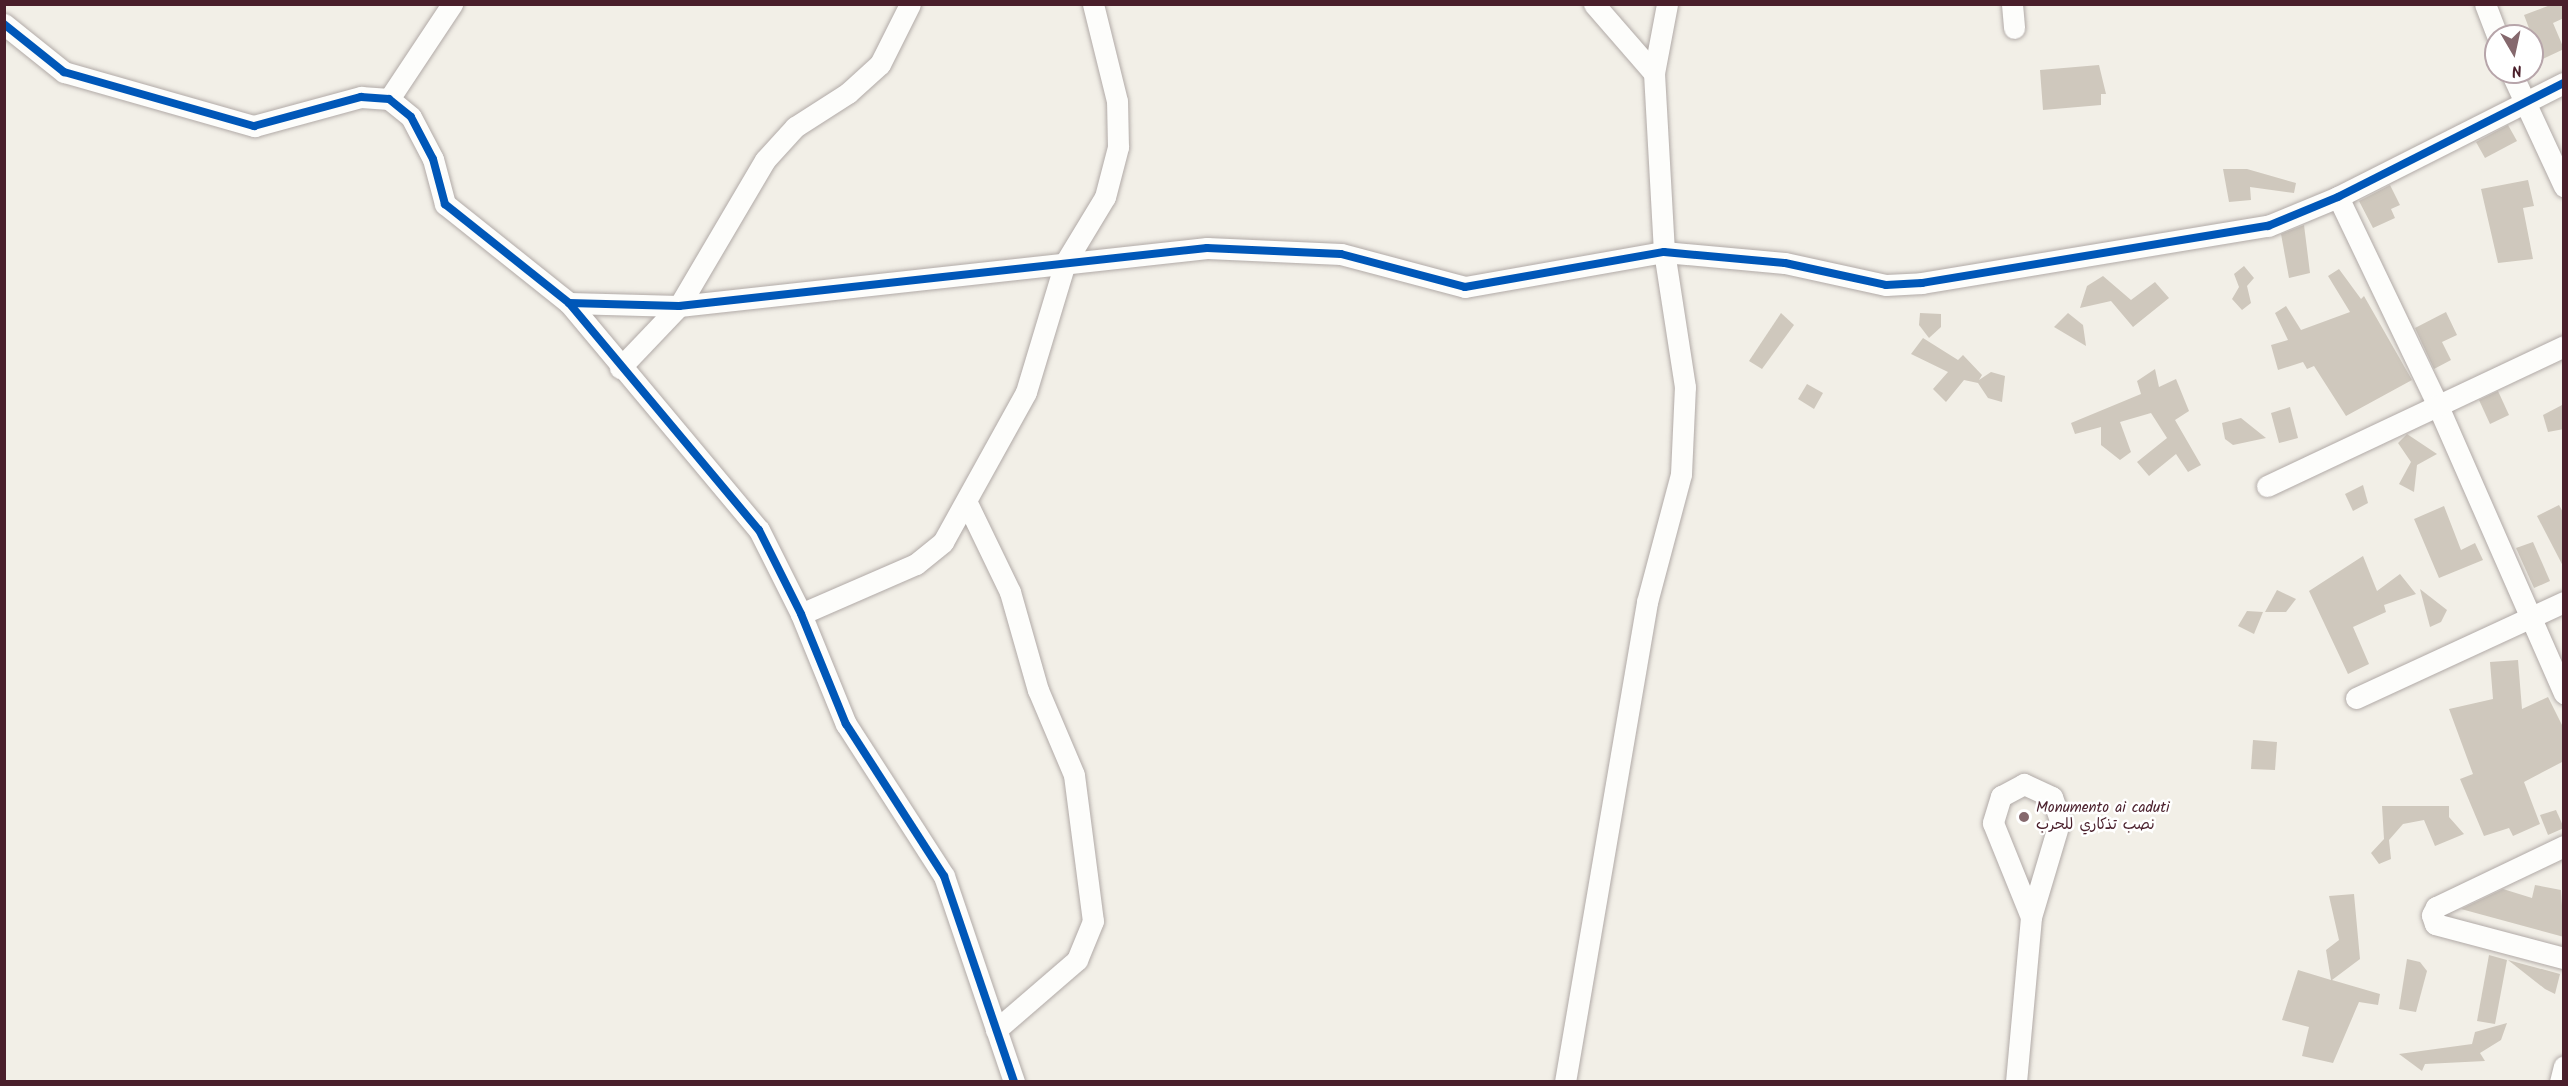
<!DOCTYPE html>
<html>
<head>
<meta charset="utf-8">
<style>
  body { margin:0 }
  #map { position:relative; width:2568px; height:1086px; overflow:hidden; background:#f2efe7; font-family:Kalam,"Playpen Sans Arabic",sans-serif }
  div>[style] { position:absolute }
  .building>* { inset:0; background:#cfc8bd }
  .roads { filter:drop-shadow(0 0 2px #b1aaa7) drop-shadow(0 0 2px #b1aaa7) }
  .minor>* { height:21px; margin:-10.5px; padding:0 10.5px; transform-origin:10.5px; border-radius:10.5px; background:#fdfdfb }
  .cycleway>* { height:8px; margin:-4px; padding:0 4px; transform-origin:4px; border-radius:4px; background:#0057b8 }
  .dots>* { width:16px; height:16px; translate:-50% -50%; box-sizing:border-box; border:3px solid #fff; border-radius:50% }
  span { translate:-50% -50%; white-space:nowrap; text-align:center; line-height:1.15; -webkit-text-stroke:5px #fff; paint-order:stroke }
  .poi-label { font-size:15px; color:#4a1f2b }
  .left { translate:0 -50%; text-align:left }
  .frame { position:absolute; inset:0; border:6px solid #4a1f2b; pointer-events:none }
  .north { position:absolute; left:2484px; top:24px; width:60px; height:60px; box-sizing:border-box; background:#fff; border:2px solid #b7a5aa; border-radius:50%; rotate:171deg; font-size:16px; font-weight:700; line-height:24px; text-align:center; color:#4a1f2b }
  .north::after { content:''; display:block; margin:auto; width:21px; height:27px; background:#85686d; clip-path:polygon(50% 0,100% 100%,50% 72%,0 100%) }
</style>
</head>
<body>
<div id="map">
  <div class="building">
    <div style="clip-path:polygon(2553px 4px,2564px 4px,2564px 18px,2553px 23px,2564px 49px,2532px 64px,2532px 36px,2524px 15px)"></div>
    <div style="clip-path:polygon(2099px 65px,2106px 94px,2101px 94px,2101px 105px,2043px 110px,2040px 70px)"></div>
    <div style="clip-path:polygon(2508px 125px,2517px 141px,2485px 158px,2476px 142px)"></div>
    <div style="clip-path:polygon(2223px 169px,2247px 169px,2296px 183px,2294px 193px,2250px 187px,2251px 200px,2229px 202px)"></div>
    <div style="clip-path:polygon(2528px 180px,2534px 206px,2523px 208px,2533px 259px,2498px 263px,2481px 189px)"></div>
    <div style="clip-path:polygon(2390px 185px,2400px 205px,2391px 209px,2395px 218px,2373px 228px,2359px 201px)"></div>
    <div style="clip-path:polygon(2304px 225px,2310px 273px,2289px 278px,2281px 234px)"></div>
    <div style="clip-path:polygon(2244px 266px,2254px 278px,2247px 286px,2251px 303px,2242px 310px,2232px 299px,2239px 287px,2234px 274px)"></div>
    <div style="clip-path:polygon(2339px 269px,2361px 299px,2364px 296px,2412px 380px,2346px 416px,2314px 366px,2307px 369px,2303px 362px,2278px 370px,2271px 345px,2288px 340px,2275px 313px,2286px 306px,2301px 330px,2350px 312px,2328px 276px)"></div>
    <div style="clip-path:polygon(2103px 276px,2131px 300px,2155px 282px,2169px 298px,2133px 327px,2111px 301px,2080px 308px,2087px 286px)"></div>
    <div style="clip-path:polygon(2446px 312px,2457px 335px,2442px 342px,2451px 360px,2434px 369px,2415px 328px)"></div>
    <div style="clip-path:polygon(1781px 313px,1794px 325px,1762px 369px,1749px 361px)"></div>
    <div style="clip-path:polygon(1920px 313px,1941px 314px,1941px 327px,1929px 338px,1919px 325px)"></div>
    <div style="clip-path:polygon(2068px 313px,2083px 325px,2086px 346px,2054px 327px)"></div>
    <div style="clip-path:polygon(1923px 338px,1958px 360px,1963px 355px,1982px 375px,1979px 380px,1991px 372px,2005px 376px,2002px 402px,1988px 398px,1978px 383px,1964px 380px,1946px 402px,1933px 389px,1948px 372px,1911px 354px)"></div>
    <div style="clip-path:polygon(2155px 369px,2159px 387px,2176px 379px,2189px 411px,2175px 420px,2201px 465px,2188px 472px,2176px 454px,2149px 476px,2137px 462px,2167px 438px,2151px 413px,2120px 422px,2131px 452px,2120px 460px,2101px 445px,2101px 427px,2075px 434px,2071px 423px,2141px 394px,2137px 381px)"></div>
    <div style="clip-path:polygon(1807px 384px,1823px 393px,1814px 409px,1798px 399px)"></div>
    <div style="clip-path:polygon(2498px 391px,2509px 415px,2490px 424px,2479px 400px)"></div>
    <div style="clip-path:polygon(2564px 404px,2564px 429px,2548px 432px,2543px 415px)"></div>
    <div style="clip-path:polygon(2290px 407px,2298px 438px,2279px 443px,2271px 413px)"></div>
    <div style="clip-path:polygon(2241px 418px,2266px 438px,2233px 445px,2225px 439px,2222px 423px)"></div>
    <div style="clip-path:polygon(2407px 434px,2437px 454px,2417px 465px,2414px 492px,2399px 484px,2411px 462px,2398px 443px)"></div>
    <div style="clip-path:polygon(2363px 485px,2368px 503px,2353px 511px,2345px 494px)"></div>
    <div style="clip-path:polygon(2559px 505px,2564px 514px,2564px 568px,2537px 516px)"></div>
    <div style="clip-path:polygon(2444px 506px,2461px 550px,2475px 543px,2483px 560px,2439px 578px,2414px 519px)"></div>
    <div style="clip-path:polygon(2533px 542px,2550px 581px,2534px 588px,2516px 548px)"></div>
    <div style="clip-path:polygon(2363px 556px,2377px 591px,2400px 574px,2416px 594px,2384px 605px,2386px 612px,2353px 627px,2369px 664px,2348px 674px,2309px 591px)"></div>
    <div style="clip-path:polygon(2420px 589px,2447px 610px,2441px 622px,2430px 627px)"></div>
    <div style="clip-path:polygon(2277px 590px,2296px 599px,2286px 612px,2265px 612px)"></div>
    <div style="clip-path:polygon(2247px 611px,2263px 612px,2254px 634px,2238px 626px)"></div>
    <div style="clip-path:polygon(2518px 660px,2522px 709px,2548px 697px,2564px 729px,2564px 761px,2524px 782px,2540px 824px,2513px 836px,2509px 828px,2484px 836px,2460px 779px,2473px 774px,2449px 709px,2493px 699px,2490px 662px)"></div>
    <div style="clip-path:polygon(2253px 740px,2277px 742px,2275px 770px,2251px 769px)"></div>
    <div style="clip-path:polygon(2382px 806px,2449px 806px,2449px 817px,2464px 834px,2435px 846px,2424px 820px,2403px 824px,2389px 840px,2391px 859px,2379px 864px,2371px 853px,2384px 839px)"></div>
    <div style="clip-path:polygon(2556px 810px,2564px 828px,2548px 835px,2540px 815px)"></div>
    <div style="clip-path:polygon(2535px 885px,2561px 890px,2564px 937px,2461px 909px,2503px 889px,2532px 898px)"></div>
    <div style="clip-path:polygon(2354px 894px,2360px 959px,2332px 980px,2380px 994px,2378px 1005px,2359px 1002px,2333px 1063px,2302px 1056px,2309px 1027px,2282px 1020px,2298px 970px,2331px 980px,2326px 950px,2339px 940px,2329px 896px)"></div>
    <div style="clip-path:polygon(2489px 955px,2507px 960px,2495px 1024px,2477px 1021px)"></div>
    <div style="clip-path:polygon(2407px 959px,2420px 962px,2427px 971px,2416px 1012px,2399px 1009px)"></div>
    <div style="clip-path:polygon(2508px 960px,2560px 974px,2555px 994px,2545px 989px)"></div>
    <div style="clip-path:polygon(2507px 1023px,2501px 1040px,2480px 1053px,2485px 1061px,2425px 1064px,2422px 1071px,2399px 1054px,2472px 1044px,2475px 1032px)"></div>
  </div>
  <div class="roads">
    <div class="minor">
      <div style="left:1594px;top:4px;width:91px;rotate:49deg"></div>
      <div style="left:2012px;top:4px;width:24px;rotate:85deg"></div>
      <div style="left:2485px;top:4px;width:34px;rotate:69deg"></div>
      <div style="left:4px;top:24px;width:77px;rotate:38.7deg"></div>
      <div style="left:64px;top:72px;width:198px;rotate:15.9deg"></div>
      <div style="left:254px;top:126px;width:111px;rotate:-15.2deg"></div>
      <div style="left:361px;top:97px;width:28px;rotate:4deg"></div>
      <div style="left:389px;top:99px;width:28px;rotate:39deg"></div>
      <div style="left:411px;top:117px;width:47px;rotate:62.4deg"></div>
      <div style="left:433px;top:159px;width:47px;rotate:75.1deg"></div>
      <div style="left:445px;top:204px;width:159px;rotate:38.6deg"></div>
      <div style="left:569px;top:303px;width:296px;rotate:50.1deg"></div>
      <div style="left:759px;top:530px;width:94px;rotate:63.4deg"></div>
      <div style="left:801px;top:614px;width:119px;rotate:67.8deg"></div>
      <div style="left:846px;top:724px;width:181px;rotate:57.2deg"></div>
      <div style="left:944px;top:876px;width:218px;rotate:71.2deg"></div>
      <div style="left:2511px;top:72px;width:126px;rotate:65.1deg"></div>
      <div style="left:389px;top:99px;width:114px;rotate:-56.4deg"></div>
      <div style="left:2338px;top:197px;width:229px;rotate:64.4deg"></div>
      <div style="left:2437px;top:404px;width:316px;rotate:66.3deg"></div>
      <div style="left:569px;top:303px;width:110px;rotate:1.6deg"></div>
      <div style="left:679px;top:306px;width:531px;rotate:-6.27deg"></div>
      <div style="left:1207px;top:248px;width:134px;rotate:2.6deg"></div>
      <div style="left:1341px;top:254px;width:128px;rotate:14.9deg"></div>
      <div style="left:1465px;top:287px;width:202px;rotate:-10deg"></div>
      <div style="left:1664px;top:252px;width:121px;rotate:5.2deg"></div>
      <div style="left:1785px;top:263px;width:103px;rotate:12.3deg"></div>
      <div style="left:1886px;top:285px;width:36px;rotate:-3deg"></div>
      <div style="left:1922px;top:283px;width:351px;rotate:-9.4deg"></div>
      <div style="left:2268px;top:226px;width:76px;rotate:-22.5deg"></div>
      <div style="left:2338px;top:197px;width:253px;rotate:-26.8deg"></div>
      <div style="left:620px;top:368px;width:86px;rotate:-46.4deg"></div>
      <div style="left:679px;top:306px;width:169px;rotate:-59.5deg"></div>
      <div style="left:765px;top:160px;width:45px;rotate:-47.7deg"></div>
      <div style="left:795px;top:127px;width:63px;rotate:-32.7deg"></div>
      <div style="left:848px;top:93px;width:43px;rotate:-42.2deg"></div>
      <div style="left:880px;top:64px;width:67px;rotate:-63.4deg"></div>
      <div style="left:2267px;top:486px;width:328px;rotate:-25.2deg"></div>
      <div style="left:968px;top:505px;width:97px;rotate:64.2deg"></div>
      <div style="left:1010px;top:592px;width:102px;rotate:74.1deg"></div>
      <div style="left:1038px;top:690px;width:92px;rotate:67deg"></div>
      <div style="left:1074px;top:775px;width:147px;rotate:82.6deg"></div>
      <div style="left:1093px;top:921px;width:42px;rotate:112.3deg"></div>
      <div style="left:1077px;top:960px;width:107px;rotate:139.2deg"></div>
      <div style="left:801px;top:614px;width:125px;rotate:-23.5deg"></div>
      <div style="left:916px;top:564px;width:35px;rotate:-39deg"></div>
      <div style="left:943px;top:542px;width:171px;rotate:-61deg"></div>
      <div style="left:1026px;top:392px;width:135px;rotate:-73.2deg"></div>
      <div style="left:1065px;top:263px;width:77px;rotate:-58.8deg"></div>
      <div style="left:1105px;top:197px;width:52px;rotate:-75.4deg"></div>
      <div style="left:1118px;top:147px;width:46px;rotate:-91.2deg"></div>
      <div style="left:1117px;top:101px;width:100px;rotate:-103.9deg"></div>
      <div style="left:2356px;top:698px;width:229px;rotate:-24.8deg"></div>
      <div style="left:2564px;top:846px;width:142px;rotate:154.5deg"></div>
      <div style="left:2436px;top:907px;width:9px;rotate:117deg"></div>
      <div style="left:2432px;top:915px;width:9px;rotate:72deg"></div>
      <div style="left:2435px;top:924px;width:133px;rotate:14.8deg"></div>
      <div style="left:1565px;top:1082px;width:487px;rotate:-80.3deg"></div>
      <div style="left:1647px;top:602px;width:132px;rotate:-75.1deg"></div>
      <div style="left:1681px;top:474px;width:87px;rotate:-87.4deg"></div>
      <div style="left:1685px;top:387px;width:137px;rotate:-98.8deg"></div>
      <div style="left:1664px;top:252px;width:179px;rotate:-93.2deg"></div>
      <div style="left:1654px;top:73px;width:70px;rotate:-79.3deg"></div>
      <div style="left:2016px;top:1082px;width:166px;rotate:-84.8deg"></div>
      <div style="left:2031px;top:917px;width:101px;rotate:-73.4deg"></div>
      <div style="left:2060px;top:820px;width:24px;rotate:-109deg"></div>
      <div style="left:2052px;top:797px;width:31px;rotate:-155deg"></div>
      <div style="left:2024px;top:784px;width:26px;rotate:152deg"></div>
      <div style="left:2001px;top:796px;width:28px;rotate:107deg"></div>
      <div style="left:1993px;top:823px;width:101px;rotate:68deg"></div>
      <div style="left:2560px;top:1082px;width:16px;rotate:-76deg"></div>
    </div>
  </div>
  <div class="cycleway">
    <div style="left:4px;top:24px;width:77px;rotate:38.7deg"></div>
    <div style="left:64px;top:72px;width:198px;rotate:15.9deg"></div>
    <div style="left:254px;top:126px;width:111px;rotate:-15.2deg"></div>
    <div style="left:361px;top:97px;width:28px;rotate:4deg"></div>
    <div style="left:389px;top:99px;width:28px;rotate:39deg"></div>
    <div style="left:411px;top:117px;width:47px;rotate:62.4deg"></div>
    <div style="left:433px;top:159px;width:47px;rotate:75.1deg"></div>
    <div style="left:445px;top:204px;width:159px;rotate:38.6deg"></div>
    <div style="left:569px;top:303px;width:296px;rotate:50.1deg"></div>
    <div style="left:759px;top:530px;width:94px;rotate:63.4deg"></div>
    <div style="left:801px;top:614px;width:119px;rotate:67.8deg"></div>
    <div style="left:846px;top:724px;width:181px;rotate:57.2deg"></div>
    <div style="left:944px;top:876px;width:218px;rotate:71.2deg"></div>
    <div style="left:569px;top:303px;width:110px;rotate:1.6deg"></div>
    <div style="left:679px;top:306px;width:531px;rotate:-6.27deg"></div>
    <div style="left:1207px;top:248px;width:134px;rotate:2.6deg"></div>
    <div style="left:1341px;top:254px;width:128px;rotate:14.9deg"></div>
    <div style="left:1465px;top:287px;width:202px;rotate:-10deg"></div>
    <div style="left:1664px;top:252px;width:121px;rotate:5.2deg"></div>
    <div style="left:1785px;top:263px;width:103px;rotate:12.3deg"></div>
    <div style="left:1886px;top:285px;width:36px;rotate:-3deg"></div>
    <div style="left:1922px;top:283px;width:351px;rotate:-9.4deg"></div>
    <div style="left:2268px;top:226px;width:76px;rotate:-22.5deg"></div>
    <div style="left:2338px;top:197px;width:253px;rotate:-26.8deg"></div>
  </div>
  <div class="dots">
    <div style="left:2024px;top:817px;background:#85686d"></div>
  </div>
  <div class="poi-label">
    <span class="left" style="left:2036px;top:817px">Monumento ai caduti<br>نصب تذكاري للحرب</span>
  </div>
  <div class="frame"></div>
  <div class="north">N</div>
</div>
</body>
</html>
